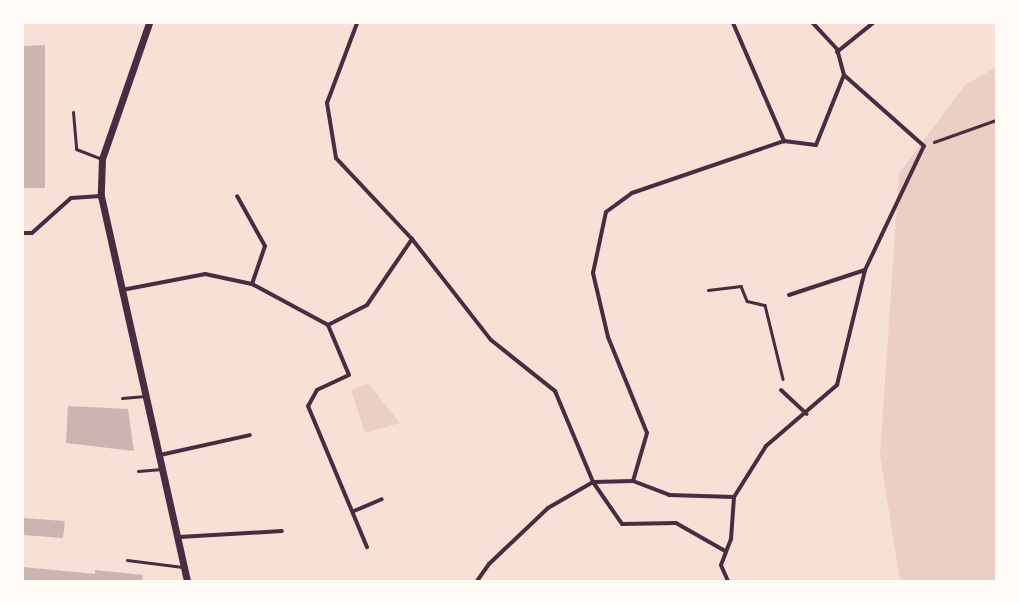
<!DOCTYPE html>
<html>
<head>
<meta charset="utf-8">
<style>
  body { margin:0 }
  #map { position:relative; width:1019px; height:604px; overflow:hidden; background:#f7e1d7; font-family:Spectral,serif }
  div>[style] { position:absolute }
  .green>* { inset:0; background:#ebcfc5 }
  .building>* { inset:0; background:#ccb4b1 }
  .path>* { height:2.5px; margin:-1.25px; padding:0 1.25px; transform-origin:1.25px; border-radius:1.25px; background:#4a2c40 }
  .service>* { height:3px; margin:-1.5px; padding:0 1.5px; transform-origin:1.5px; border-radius:1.5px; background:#4a2c40 }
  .minor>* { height:4px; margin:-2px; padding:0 2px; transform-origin:2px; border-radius:2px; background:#4a2c40 }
  .tertiary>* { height:7px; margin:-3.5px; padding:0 3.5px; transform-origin:3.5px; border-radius:3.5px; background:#4a2c40 }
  span { translate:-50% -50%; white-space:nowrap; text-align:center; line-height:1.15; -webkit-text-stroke:3px #fffaf5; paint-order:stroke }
  .frame { position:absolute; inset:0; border:24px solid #fffaf5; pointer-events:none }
</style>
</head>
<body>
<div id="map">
  <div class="green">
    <div style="clip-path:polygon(996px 67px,996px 581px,900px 581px,880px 455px,899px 173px,965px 85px)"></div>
    <div style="clip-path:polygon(368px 383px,400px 423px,365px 433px,351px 390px)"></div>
  </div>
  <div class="building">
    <div style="clip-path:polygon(45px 45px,45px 188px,23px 188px,23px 46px)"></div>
    <div style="clip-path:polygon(68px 406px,128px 409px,134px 451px,66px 443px)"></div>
    <div style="clip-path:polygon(23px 518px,65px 521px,63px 538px,23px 535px)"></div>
    <div style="clip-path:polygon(23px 567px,95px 574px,95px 570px,143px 575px,142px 581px,23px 581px)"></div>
  </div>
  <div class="path">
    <div style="left:934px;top:142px;width:66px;rotate:-19.5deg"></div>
    <div style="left:708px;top:290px;width:33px;rotate:-7deg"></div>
    <div style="left:741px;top:286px;width:16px;rotate:68deg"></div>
    <div style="left:747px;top:301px;width:18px;rotate:13deg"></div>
    <div style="left:765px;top:305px;width:76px;rotate:76.3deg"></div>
  </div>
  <div class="service">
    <div style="left:73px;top:112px;width:37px;rotate:85deg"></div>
    <div style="left:76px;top:149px;width:28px;rotate:21deg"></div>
    <div style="left:122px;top:398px;width:23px;rotate:-5deg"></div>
    <div style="left:138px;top:471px;width:24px;rotate:-5deg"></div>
    <div style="left:127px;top:560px;width:56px;rotate:7.1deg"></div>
  </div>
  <div class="minor">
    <div style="left:733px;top:23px;width:129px;rotate:66.6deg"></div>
    <div style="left:837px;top:52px;width:46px;rotate:-38.9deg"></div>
    <div style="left:23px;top:233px;width:9px"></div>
    <div style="left:32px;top:233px;width:52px;rotate:-41.9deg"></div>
    <div style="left:71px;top:198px;width:30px;rotate:-4deg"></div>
    <div style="left:412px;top:239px;width:128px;rotate:52deg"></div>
    <div style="left:491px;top:340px;width:82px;rotate:38.6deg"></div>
    <div style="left:555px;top:391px;width:99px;rotate:67.3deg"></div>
    <div style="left:593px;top:482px;width:51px;rotate:55.4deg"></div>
    <div style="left:622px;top:524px;width:54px;rotate:-1.1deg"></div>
    <div style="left:676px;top:523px;width:56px;rotate:29.7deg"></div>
    <div style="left:252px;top:284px;width:86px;rotate:28.3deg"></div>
    <div style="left:328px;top:325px;width:44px;rotate:-27.1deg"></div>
    <div style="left:367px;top:305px;width:80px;rotate:-55.7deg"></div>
    <div style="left:412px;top:239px;width:111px;rotate:-133.2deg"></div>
    <div style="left:336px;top:158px;width:56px;rotate:-99.3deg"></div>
    <div style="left:327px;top:103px;width:85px;rotate:-69.4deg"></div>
    <div style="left:122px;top:290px;width:85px;rotate:-10.9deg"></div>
    <div style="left:205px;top:274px;width:48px;rotate:12deg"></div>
    <div style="left:252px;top:284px;width:40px;rotate:-71.1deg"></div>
    <div style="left:265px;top:246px;width:57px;rotate:-119.2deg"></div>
    <div style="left:789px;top:295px;width:80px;rotate:-18.2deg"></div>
    <div style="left:328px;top:325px;width:54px;rotate:67.2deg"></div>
    <div style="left:349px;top:375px;width:35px;rotate:155deg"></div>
    <div style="left:317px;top:390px;width:18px;rotate:119deg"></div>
    <div style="left:308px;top:406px;width:153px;rotate:67.3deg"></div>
    <div style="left:781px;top:390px;width:35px;rotate:43deg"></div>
    <div style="left:160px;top:455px;width:92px;rotate:-12.5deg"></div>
    <div style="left:633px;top:481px;width:39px;rotate:21deg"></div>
    <div style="left:669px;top:495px;width:65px;rotate:1.8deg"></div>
    <div style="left:354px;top:511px;width:30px;rotate:-23deg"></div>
    <div style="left:179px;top:537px;width:103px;rotate:-3.3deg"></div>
    <div style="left:477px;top:581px;width:21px;rotate:-55deg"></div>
    <div style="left:489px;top:564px;width:81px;rotate:-43.5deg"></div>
    <div style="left:548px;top:508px;width:52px;rotate:-30deg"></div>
    <div style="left:593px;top:482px;width:40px;rotate:-1.4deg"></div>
    <div style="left:633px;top:481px;width:50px;rotate:-73.7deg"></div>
    <div style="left:647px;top:433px;width:104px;rotate:-112.1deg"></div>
    <div style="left:608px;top:337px;width:66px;rotate:-103.2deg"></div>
    <div style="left:593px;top:273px;width:62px;rotate:-78deg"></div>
    <div style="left:606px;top:212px;width:32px;rotate:-36deg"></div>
    <div style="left:632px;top:193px;width:161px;rotate:-18.9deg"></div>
    <div style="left:784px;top:141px;width:32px;rotate:7deg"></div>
    <div style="left:816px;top:145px;width:75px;rotate:-68.2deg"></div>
    <div style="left:844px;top:75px;width:27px;rotate:-105deg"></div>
    <div style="left:837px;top:49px;width:35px;rotate:-133deg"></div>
    <div style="left:728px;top:581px;width:17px;rotate:-114deg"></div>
    <div style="left:721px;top:565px;width:28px;rotate:-69deg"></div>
    <div style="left:731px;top:539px;width:42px;rotate:-85.9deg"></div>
    <div style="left:734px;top:497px;width:60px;rotate:-57.9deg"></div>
    <div style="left:766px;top:446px;width:94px;rotate:-40.7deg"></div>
    <div style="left:837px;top:385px;width:118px;rotate:-76.3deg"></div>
    <div style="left:865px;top:270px;width:137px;rotate:-64.6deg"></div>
    <div style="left:924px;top:146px;width:107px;rotate:-138.4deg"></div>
  </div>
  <div class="tertiary">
    <div style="left:149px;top:23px;width:144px;rotate:109.1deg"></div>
    <div style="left:102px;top:159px;width:37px;rotate:92deg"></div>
    <div style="left:101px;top:196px;width:394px;rotate:77.4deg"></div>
  </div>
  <div class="frame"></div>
</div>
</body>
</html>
